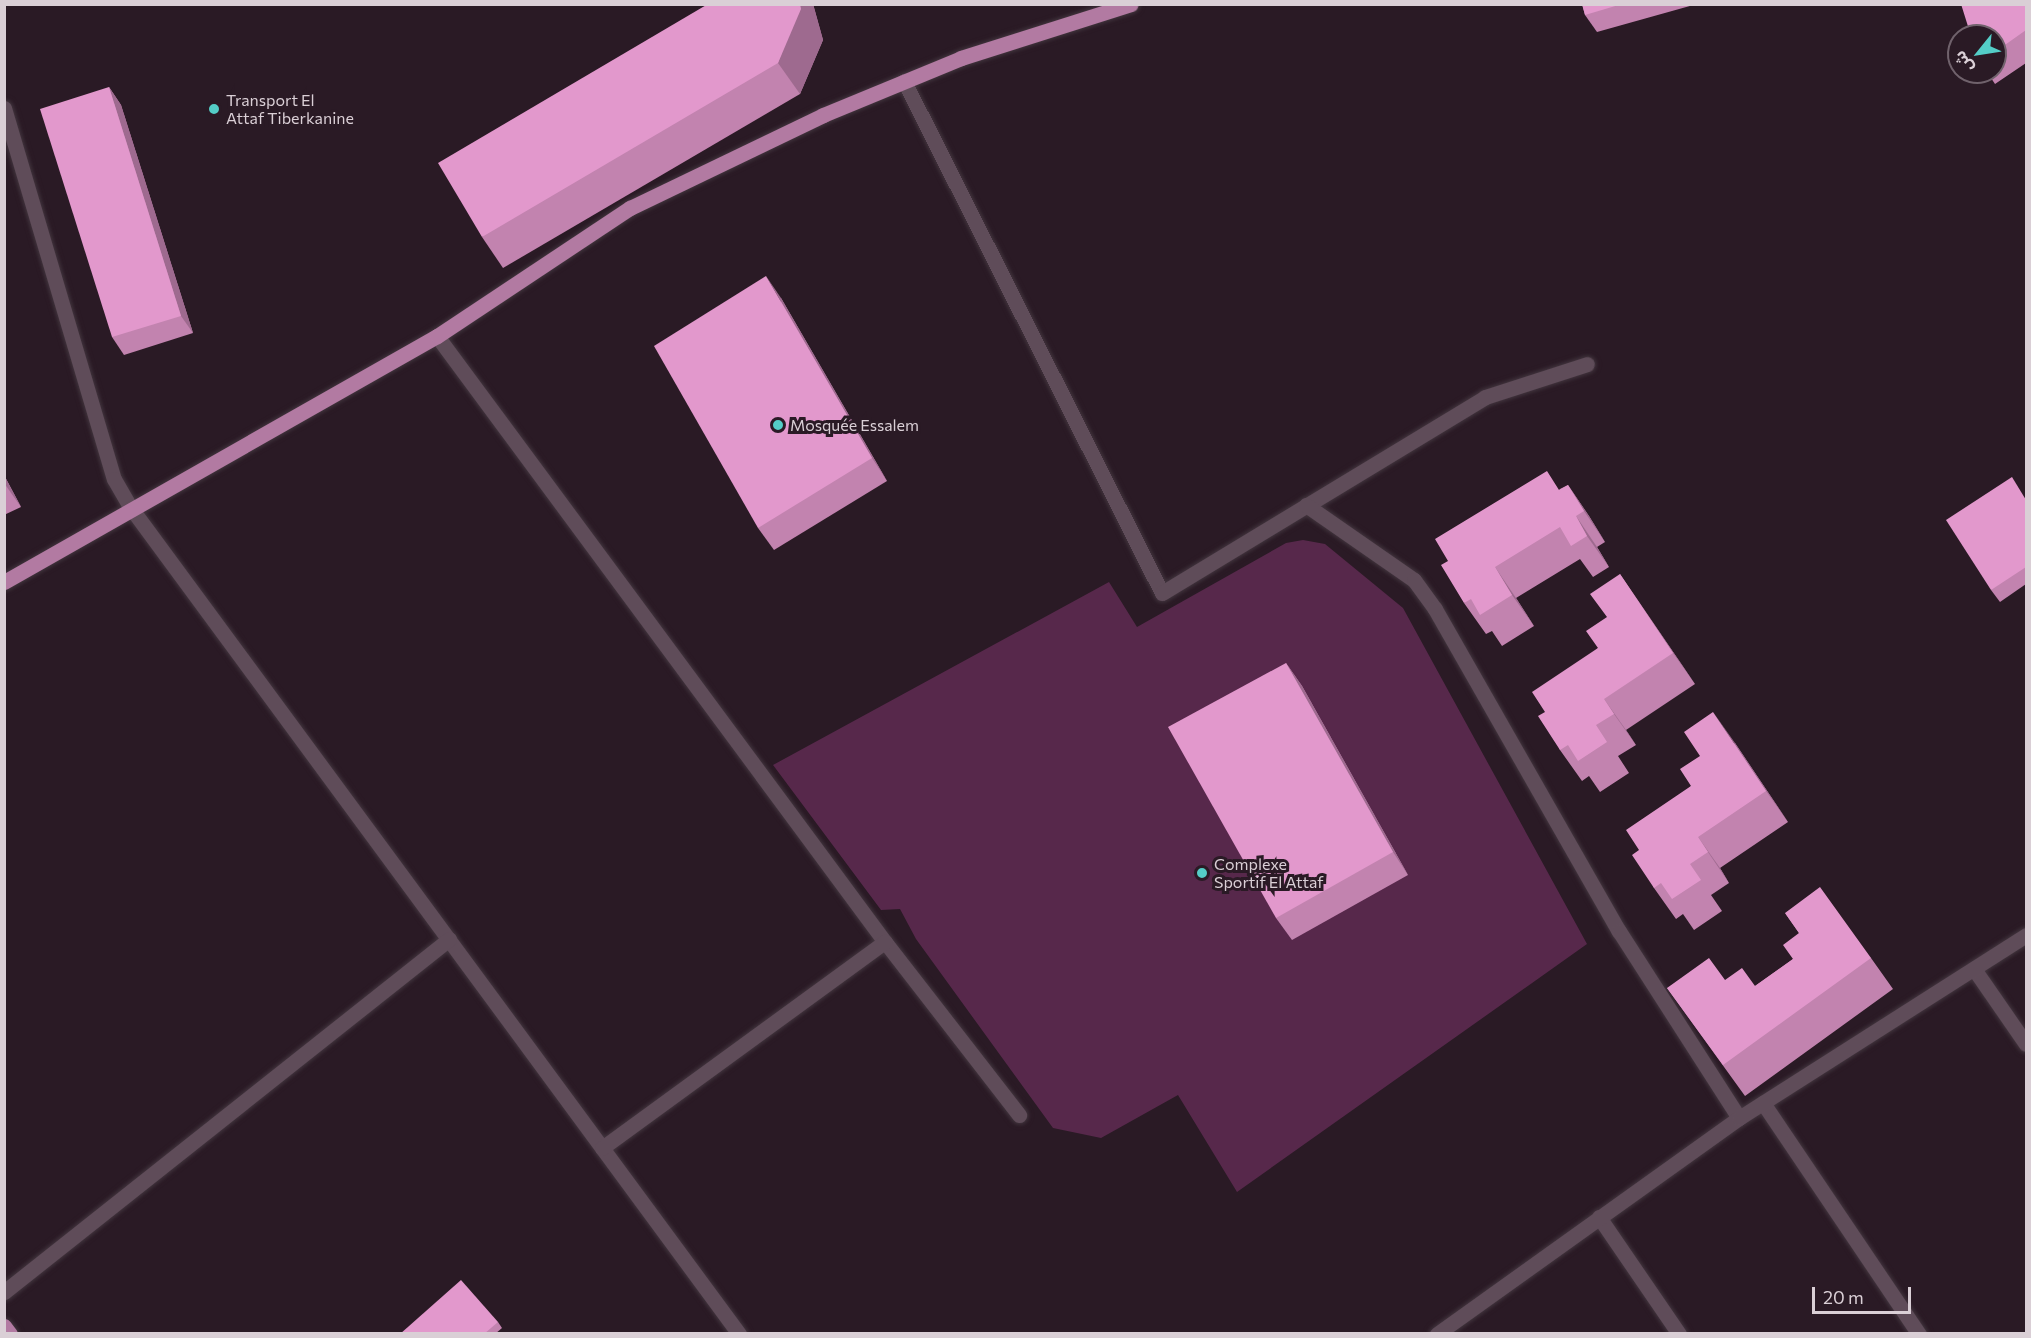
<!DOCTYPE html>
<html>
<head>
<meta charset="utf-8">
<style>
  body { margin:0 }
  #map { position:relative; width:2031px; height:1338px; overflow:hidden; background:#2a1a25; font-family:Commissioner,"Noto Sans Arabic",sans-serif }
  div>[style] { position:absolute }
  .green>* { inset:0; background:#57284b }
  .roads { filter:drop-shadow(0 0 2px #42353e) drop-shadow(0 0 2px #42353e) }
  .minor>* { height:15px; margin:-7.5px; padding:0 7.5px; transform-origin:7.5px; border-radius:7.5px; background:#5f4c59 }
  .major>* { height:15px; margin:-7.5px; padding:0 7.5px; transform-origin:7.5px; border-radius:7.5px; background:#b27aa2 }
  .wall>* { inset:0; background:#c283af }
  .shaded-wall>* { inset:0; background:#9e6a8f }
  .building>* { inset:0; background:#e298cc }
  .dots>* { width:16px; height:16px; translate:-50% -50%; box-sizing:border-box; border:3px solid #2a1a25; border-radius:50% }
  span { translate:-50% -50%; white-space:nowrap; text-align:center; line-height:1.15; -webkit-text-stroke:6px #2a1a25; paint-order:stroke }
  .poi-label { font-size:16px; color:#dacfd6 }
  .left { translate:0 -50%; text-align:left }
  .frame { position:absolute; inset:0; border:6px solid #dacfd6; pointer-events:none }
  .north { position:absolute; left:1947px; top:24px; width:60px; height:60px; box-sizing:border-box; background:#2a1a25; border:2px solid #70626c; border-radius:50%; rotate:240deg; font-size:16px; font-weight:700; line-height:24px; text-align:center; color:#dacfd6 }
  .north::after { content:''; display:block; margin:auto; width:21px; height:27px; background:#54cdc7; clip-path:polygon(50% 0,100% 100%,50% 72%,0 100%) }
  .scale { position:absolute; left:1812px; top:1287px; width:99px; height:27px; box-sizing:border-box; border:3px solid #dacfd6; border-top:0; padding-left:8px; font-size:18px; line-height:21px; white-space:nowrap; color:#dacfd6; -webkit-text-stroke:4px #2a1a25; paint-order:stroke }
</style>
</head>
<body>
<div id="map">
  <div class="green">
    <div style="clip-path:polygon(1303px 540px,1325px 544px,1403px 608px,1587px 944px,1237px 1192px,1178px 1095px,1101px 1138px,1053px 1128px,916px 939px,900px 909px,881px 910px,773px 765px,1109px 582px,1137px 627px,1286px 543px)"></div>
  </div>
  <div class="roads">
    <div class="minor">
      <div style="left:904px;top:81px;width:573px;rotate:63.26deg"></div>
      <div style="left:1162px;top:593px;width:378px;rotate:-31.2deg"></div>
      <div style="left:1485px;top:397px;width:107px;rotate:-17.9deg"></div>
      <div style="left:4px;top:108px;width:387px;rotate:73.5deg"></div>
      <div style="left:114px;top:479px;width:34px;rotate:60deg"></div>
      <div style="left:131px;top:508px;width:1026px;rotate:53.64deg"></div>
      <div style="left:437px;top:336px;width:754px;rotate:53.53deg"></div>
      <div style="left:885px;top:942px;width:219px;rotate:52.2deg"></div>
      <div style="left:1306px;top:505px;width:131px;rotate:34.8deg"></div>
      <div style="left:1414px;top:580px;width:36px;rotate:54deg"></div>
      <div style="left:1435px;top:609px;width:371px;rotate:60.3deg"></div>
      <div style="left:1619px;top:931px;width:222px;rotate:57.3deg"></div>
      <div style="left:1974px;top:969px;width:91px;rotate:55.3deg"></div>
      <div style="left:1763px;top:1103px;width:279px;rotate:56deg"></div>
      <div style="left:602px;top:1148px;width:350px;rotate:-36.1deg"></div>
      <div style="left:1599px;top:1217px;width:142px;rotate:55.6deg"></div>
      <div style="left:4px;top:1292px;width:568px;rotate:-38.42deg"></div>
      <div style="left:1437px;top:1334px;width:371px;rotate:-35.6deg"></div>
      <div style="left:1739px;top:1118px;width:340px;rotate:-32.5deg"></div>
    </div>
    <div class="major">
      <div style="left:4px;top:582px;width:498px;rotate:-29.6deg"></div>
      <div style="left:437px;top:336px;width:232px;rotate:-33.6deg"></div>
      <div style="left:630px;top:208px;width:214px;rotate:-25.7deg"></div>
      <div style="left:823px;top:115px;width:149px;rotate:-22.4deg"></div>
      <div style="left:961px;top:58px;width:178px;rotate:-17.6deg"></div>
      <div style="left:4px;top:1326px;width:10px;rotate:53deg"></div>
    </div>
  </div>
  <div class="wall">
    <div style="clip-path:polygon(708px 4px,813px 4px,823px 40px,800px 94px,503px 268px,482px 237px)"></div>
    <div style="clip-path:polygon(1582px 4px,1697px 4px,1597px 32px,1585px 15px)"></div>
    <div style="clip-path:polygon(2026px 4px,2026px 63px,1995px 84px,1987px 72px,1995px 72px,1995px 36px)"></div>
    <div style="clip-path:polygon(109px 87px,121px 105px,193px 333px,124px 355px,112px 337px)"></div>
    <div style="clip-path:polygon(781px 298px,887px 481px,774px 550px,758px 528px)"></div>
    <div style="clip-path:polygon(4px 475px,21px 507px,4px 515px)"></div>
    <div style="clip-path:polygon(1568px 485px,1589px 516px,1605px 542px,1597px 547px,1609px 567px,1593px 577px,1580px 559px,1516px 598px,1534px 626px,1502px 646px,1492px 631px,1486px 634px,1464px 603px,1560px 489px)"></div>
    <div style="clip-path:polygon(2026px 499px,2026px 584px,2000px 602px,1991px 590px)"></div>
    <div style="clip-path:polygon(1620px 574px,1695px 684px,1626px 730px,1636px 745px,1618px 756px,1629px 773px,1600px 792px,1589px 776px,1582px 781px,1560px 750px,1545px 712px,1598px 648px)"></div>
    <div style="clip-path:polygon(1286px 663px,1302px 686px,1408px 875px,1292px 940px,1276px 918px)"></div>
    <div style="clip-path:polygon(1735px 743px,1788px 822px,1720px 868px,1729px 883px,1711px 895px,1722px 911px,1694px 930px,1683px 914px,1676px 919px,1654px 888px,1639px 850px,1691px 786px)"></div>
    <div style="clip-path:polygon(1785px 913px,1871px 958px,1893px 989px,1745px 1096px,1667px 988px,1725px 980px,1755px 986px,1793px 959px,1799px 933px)"></div>
    <div style="clip-path:polygon(498px 1322px,502px 1328px,495px 1334px,400px 1334px)"></div>
  </div>
  <div class="shaded-wall">
    <div style="clip-path:polygon(800px 4px,813px 4px,823px 40px,800px 94px,778px 63px)"></div>
    <div style="clip-path:polygon(109px 87px,121px 105px,193px 333px,181px 316px)"></div>
    <div style="clip-path:polygon(766px 276px,781px 298px,887px 481px,872px 458px)"></div>
    <div style="clip-path:polygon(4px 475px,21px 507px,4px 483px)"></div>
    <div style="clip-path:polygon(1568px 485px,1589px 516px,1605px 542px,1584px 511px)"></div>
    <div style="clip-path:polygon(1576px 516px,1597px 547px,1609px 567px,1587px 536px)"></div>
    <div style="clip-path:polygon(1495px 567px,1516px 598px,1534px 626px,1512px 595px)"></div>
    <div style="clip-path:polygon(1620px 574px,1641px 605px,1695px 684px,1673px 653px)"></div>
    <div style="clip-path:polygon(1286px 663px,1302px 686px,1408px 875px,1393px 852px)"></div>
    <div style="clip-path:polygon(1604px 699px,1626px 730px,1636px 745px,1614px 714px)"></div>
    <div style="clip-path:polygon(1713px 712px,1735px 743px,1788px 822px,1766px 791px)"></div>
    <div style="clip-path:polygon(1698px 837px,1720px 868px,1729px 883px,1708px 852px)"></div>
  </div>
  <div class="building">
    <div style="clip-path:polygon(708px 4px,800px 4px,801px 9px,778px 63px,482px 237px,438px 163px)"></div>
    <div style="clip-path:polygon(1582px 4px,1622px 4px,1585px 15px)"></div>
    <div style="clip-path:polygon(1961px 4px,2026px 4px,2026px 30px,1995px 52px,1995px 36px,1971px 36px)"></div>
    <div style="clip-path:polygon(109px 87px,181px 316px,112px 337px,40px 109px)"></div>
    <div style="clip-path:polygon(766px 276px,872px 458px,758px 528px,654px 346px)"></div>
    <div style="clip-path:polygon(1547px 471px,1559px 490px,1568px 485px,1584px 511px,1576px 516px,1587px 536px,1571px 546px,1560px 527px,1495px 567px,1512px 595px,1480px 615px,1471px 599px,1464px 603px,1441px 565px,1448px 561px,1435px 539px)"></div>
    <div style="clip-path:polygon(2012px 477px,2026px 500px,2026px 567px,1991px 590px,1946px 520px)"></div>
    <div style="clip-path:polygon(1620px 574px,1673px 653px,1604px 699px,1614px 714px,1596px 725px,1607px 742px,1578px 761px,1568px 745px,1560px 750px,1538px 716px,1545px 712px,1532px 692px,1598px 648px,1586px 631px,1607px 617px,1590px 594px)"></div>
    <div style="clip-path:polygon(1286px 663px,1393px 852px,1276px 918px,1168px 727px)"></div>
    <div style="clip-path:polygon(1713px 712px,1766px 791px,1698px 837px,1708px 852px,1690px 864px,1701px 880px,1672px 899px,1661px 883px,1654px 888px,1632px 855px,1639px 850px,1626px 830px,1691px 786px,1680px 769px,1700px 756px,1684px 732px)"></div>
    <div style="clip-path:polygon(1820px 887px,1871px 958px,1723px 1065px,1667px 988px,1709px 958px,1725px 980px,1742px 968px,1755px 986px,1793px 959px,1783px 945px,1799px 933px,1785px 913px)"></div>
    <div style="clip-path:polygon(461px 1280px,498px 1322px,484px 1334px,400px 1334px)"></div>
  </div>
  <div class="dots">
    <div style="left:214px;top:109px;background:#54cdc7"></div>
    <div style="left:778px;top:425px;background:#54cdc7"></div>
    <div style="left:1202px;top:873px;background:#54cdc7"></div>
  </div>
  <div class="poi-label">
    <span class="left" style="left:226px;top:109px">Transport El<br>Attaf Tiberkanine</span>
    <span class="left" style="left:790px;top:425px">Mosquée Essalem</span>
    <span class="left" style="left:1214px;top:873px">Complexe<br>Sportif El Attaf</span>
  </div>
  <div class="frame"></div>
  <div class="north">ش</div>
  <div class="scale">20 m</div>
</div>
</body>
</html>
